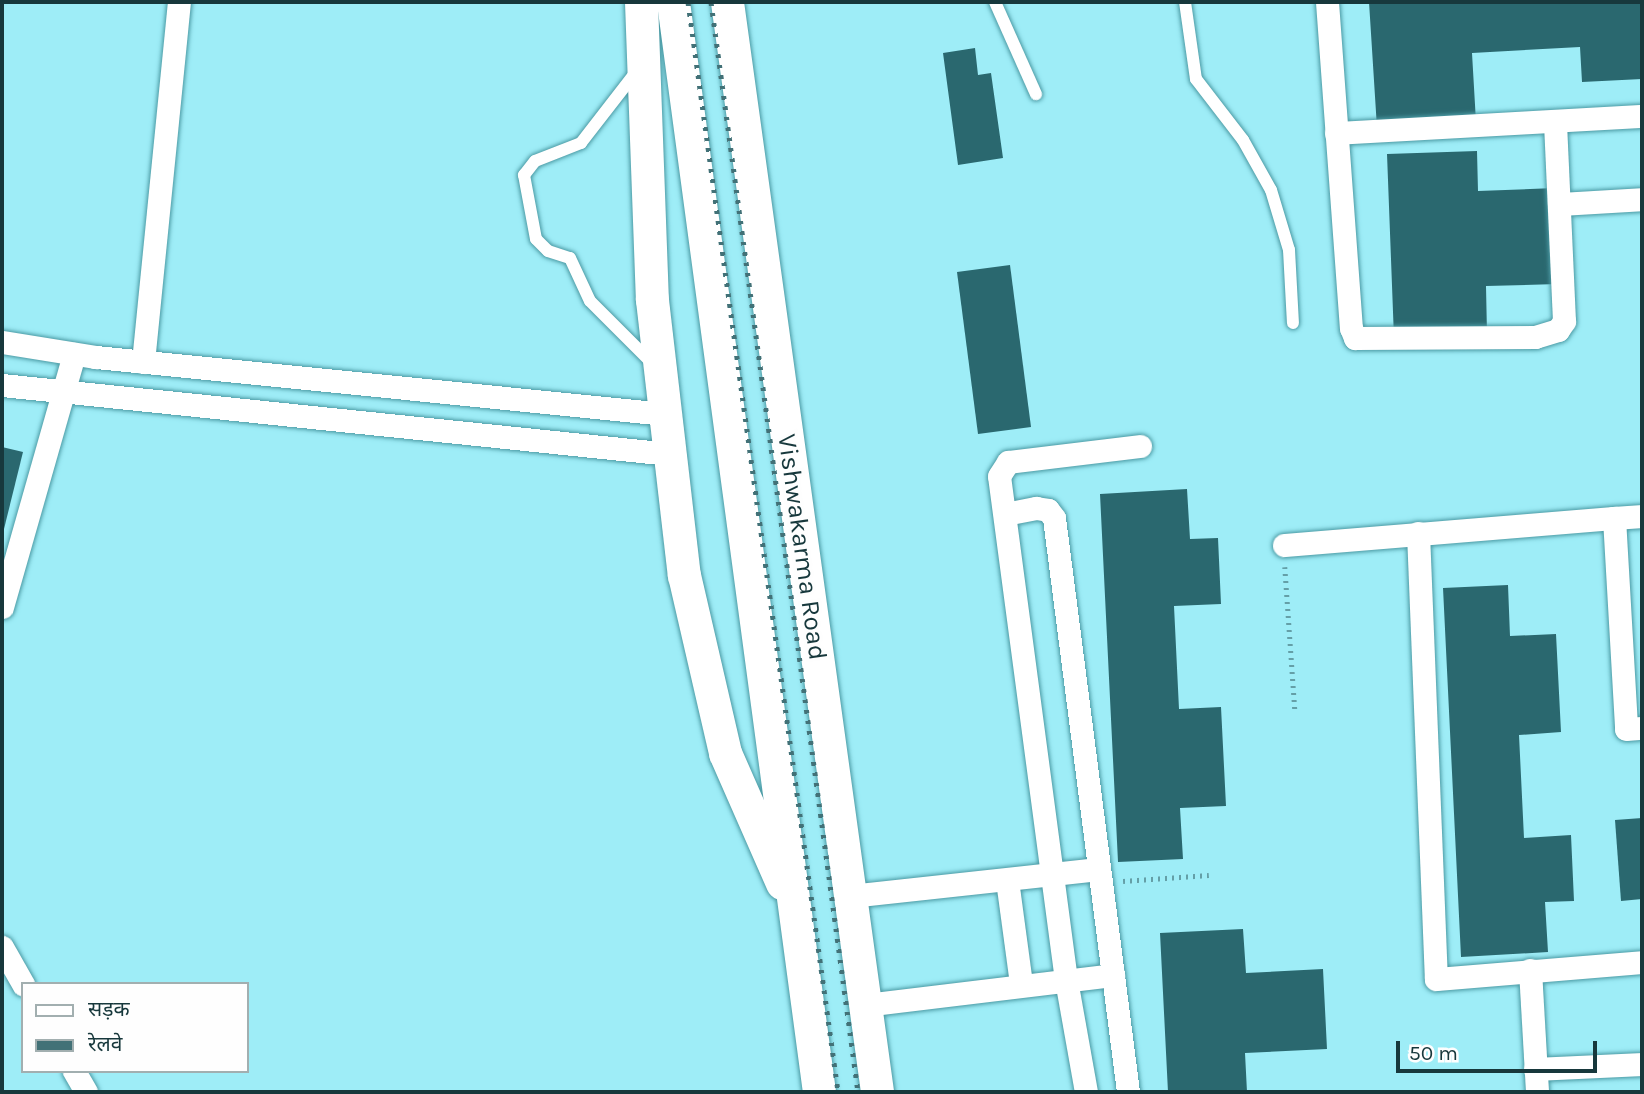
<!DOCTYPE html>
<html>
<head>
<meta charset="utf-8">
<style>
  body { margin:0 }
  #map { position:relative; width:1644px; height:1094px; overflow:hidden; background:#9eedf7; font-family:Karla,"Noto Sans Devanagari",sans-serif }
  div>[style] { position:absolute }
  .building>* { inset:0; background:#2a686f }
  .path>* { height:4.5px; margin-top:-2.25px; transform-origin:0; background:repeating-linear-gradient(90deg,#649fa7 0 2px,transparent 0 7px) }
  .roads { filter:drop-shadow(0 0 2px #4b9aa4) drop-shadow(0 0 2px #4b9aa4) }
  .lane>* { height:12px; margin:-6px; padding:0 6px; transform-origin:6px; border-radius:6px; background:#fff }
  .street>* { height:23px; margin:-11.5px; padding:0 11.5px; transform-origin:11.5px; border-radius:11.5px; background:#fff }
  .secondary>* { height:33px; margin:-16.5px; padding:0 16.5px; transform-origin:16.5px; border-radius:16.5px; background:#fff }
  .rail>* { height:5px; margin-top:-2.5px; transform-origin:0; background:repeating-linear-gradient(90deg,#427177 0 3.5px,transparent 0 10.5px) }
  span { translate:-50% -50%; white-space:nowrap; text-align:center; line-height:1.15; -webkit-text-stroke:7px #fefefe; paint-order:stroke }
  .street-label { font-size:26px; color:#17383c }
  .frame { position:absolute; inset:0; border:4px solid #17383c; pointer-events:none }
  .legend { position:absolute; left:21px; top:982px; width:228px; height:91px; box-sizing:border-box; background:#fefefe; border:2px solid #a2afb0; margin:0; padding:9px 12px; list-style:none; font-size:21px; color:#17383c }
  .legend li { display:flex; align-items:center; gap:14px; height:35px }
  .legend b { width:35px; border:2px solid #a2afb0 }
  .scale { position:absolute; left:1396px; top:1041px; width:201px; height:32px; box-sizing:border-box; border:4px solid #17383c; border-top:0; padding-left:9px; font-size:21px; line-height:24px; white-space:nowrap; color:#17383c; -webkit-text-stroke:5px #fefefe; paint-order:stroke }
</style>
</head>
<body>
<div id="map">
  <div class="building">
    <div style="clip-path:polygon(1369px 2px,1642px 2px,1642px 79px,1582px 82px,1580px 47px,1472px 53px,1476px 122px,1377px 128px)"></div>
    <div style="clip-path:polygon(975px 48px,978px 75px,991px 73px,1003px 158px,958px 165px,943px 53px)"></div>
    <div style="clip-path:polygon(1477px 151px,1478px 191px,1555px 188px,1558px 284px,1486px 286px,1487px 334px,1394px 338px,1387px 154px)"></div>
    <div style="clip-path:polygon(1010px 265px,1031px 427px,978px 434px,957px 272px)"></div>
    <div style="clip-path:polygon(2px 447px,23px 452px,3px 533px,2px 533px)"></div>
    <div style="clip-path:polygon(1187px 489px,1190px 539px,1218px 538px,1221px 604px,1174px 606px,1179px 709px,1221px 707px,1226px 806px,1180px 808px,1183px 859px,1118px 862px,1100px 494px)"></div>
    <div style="clip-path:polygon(1508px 585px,1510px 636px,1556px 634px,1561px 732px,1519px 735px,1524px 838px,1571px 835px,1574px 901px,1545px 902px,1548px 952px,1461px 957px,1443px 588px)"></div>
    <div style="clip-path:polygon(1642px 818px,1642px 899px,1621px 901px,1615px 820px)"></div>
    <div style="clip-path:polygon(1243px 929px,1246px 973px,1323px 969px,1327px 1049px,1245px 1053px,1247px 1092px,1168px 1092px,1160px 933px)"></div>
  </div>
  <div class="path">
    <div style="left:1285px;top:567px;width:144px;rotate:86deg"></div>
    <div style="left:1123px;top:881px;width:86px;rotate:-4deg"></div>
  </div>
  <div class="roads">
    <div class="lane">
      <div style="left:995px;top:2px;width:101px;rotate:66deg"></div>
      <div style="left:1185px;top:2px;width:78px;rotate:81.9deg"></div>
      <div style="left:1196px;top:79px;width:77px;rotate:52.4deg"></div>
      <div style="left:1243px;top:140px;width:57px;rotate:60.8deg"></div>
      <div style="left:1271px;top:190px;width:63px;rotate:73.3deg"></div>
      <div style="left:1289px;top:250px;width:73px;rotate:86.9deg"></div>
      <div style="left:636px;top:72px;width:90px;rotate:127.8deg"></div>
      <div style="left:581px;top:143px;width:49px;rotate:158.6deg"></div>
      <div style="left:535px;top:161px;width:18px;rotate:128deg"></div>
      <div style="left:524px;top:175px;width:65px;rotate:79.4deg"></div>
      <div style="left:536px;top:239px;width:17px;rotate:45deg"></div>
      <div style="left:548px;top:251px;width:23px;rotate:18deg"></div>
      <div style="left:570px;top:258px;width:47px;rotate:65.1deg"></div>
      <div style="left:590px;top:301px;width:88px;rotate:45deg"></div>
    </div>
    <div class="street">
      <div style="left:1327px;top:2px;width:327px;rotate:85.8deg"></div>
      <div style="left:1351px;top:328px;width:11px;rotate:68deg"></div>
      <div style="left:1355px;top:338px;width:180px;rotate:-0.3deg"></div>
      <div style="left:1535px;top:337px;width:24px;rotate:-17deg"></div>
      <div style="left:1558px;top:330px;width:11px;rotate:-56deg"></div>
      <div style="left:1564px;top:321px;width:200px;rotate:-92.6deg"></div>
      <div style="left:1336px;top:133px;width:306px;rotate:-3.2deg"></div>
      <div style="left:1559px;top:204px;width:83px;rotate:-3.4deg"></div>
      <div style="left:2px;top:342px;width:95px;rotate:9.1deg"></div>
      <div style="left:96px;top:357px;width:572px;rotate:5.72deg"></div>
      <div style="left:143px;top:362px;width:362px;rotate:-84.3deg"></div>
      <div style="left:2px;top:385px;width:672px;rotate:5.9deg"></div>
      <div style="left:1005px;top:514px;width:32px;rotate:-11deg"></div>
      <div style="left:1036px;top:508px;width:12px;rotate:9deg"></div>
      <div style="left:1048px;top:510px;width:10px;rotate:53deg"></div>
      <div style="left:1054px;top:518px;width:579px;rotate:82.65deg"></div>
      <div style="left:1614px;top:518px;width:28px;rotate:-4deg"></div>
      <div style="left:1418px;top:533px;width:446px;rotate:87.7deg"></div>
      <div style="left:1436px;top:979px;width:207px;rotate:-4.7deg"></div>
      <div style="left:1284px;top:545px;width:331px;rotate:-4.7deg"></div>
      <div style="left:1614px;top:518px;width:211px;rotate:86.7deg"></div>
      <div style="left:1626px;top:729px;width:16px;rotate:-4deg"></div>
      <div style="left:2px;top:607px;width:263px;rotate:-74.1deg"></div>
      <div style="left:1007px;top:880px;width:105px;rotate:82.3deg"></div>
      <div style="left:850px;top:896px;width:250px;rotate:-6.2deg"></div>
      <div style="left:2px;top:947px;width:43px;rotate:60.4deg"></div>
      <div style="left:1530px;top:970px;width:122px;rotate:86.7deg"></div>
      <div style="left:865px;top:1005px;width:250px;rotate:-6.9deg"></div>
      <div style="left:1535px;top:1069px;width:107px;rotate:-2.7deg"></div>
      <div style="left:74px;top:1071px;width:24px;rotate:60deg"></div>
      <div style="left:1086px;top:1092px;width:114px;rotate:-100.1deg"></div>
      <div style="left:1066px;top:980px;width:508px;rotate:-97.57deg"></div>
      <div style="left:999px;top:476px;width:17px;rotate:-57deg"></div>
      <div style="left:1008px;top:462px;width:133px;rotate:-6.9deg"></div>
    </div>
    <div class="secondary">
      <div style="left:641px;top:2px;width:298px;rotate:87.9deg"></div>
      <div style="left:652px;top:300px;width:277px;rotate:83.4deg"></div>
      <div style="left:684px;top:575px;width:183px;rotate:77deg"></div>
      <div style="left:725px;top:753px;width:142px;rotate:66.3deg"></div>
      <div style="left:673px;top:2px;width:1100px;rotate:82.37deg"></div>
      <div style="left:727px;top:2px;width:1100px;rotate:82.16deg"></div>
    </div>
  </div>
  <div class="rail">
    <div style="left:688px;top:2px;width:1100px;rotate:82.16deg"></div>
    <div style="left:711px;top:2px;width:1100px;rotate:82.32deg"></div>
  </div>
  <div class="street-label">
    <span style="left:802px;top:547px;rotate:82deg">Vishwakarma Road</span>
  </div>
  <div class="frame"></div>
  <ul class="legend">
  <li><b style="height:9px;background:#fff"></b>सड़क</li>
  <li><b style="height:9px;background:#427177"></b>रेलवे</li>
  </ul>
  <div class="scale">50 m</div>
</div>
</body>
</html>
